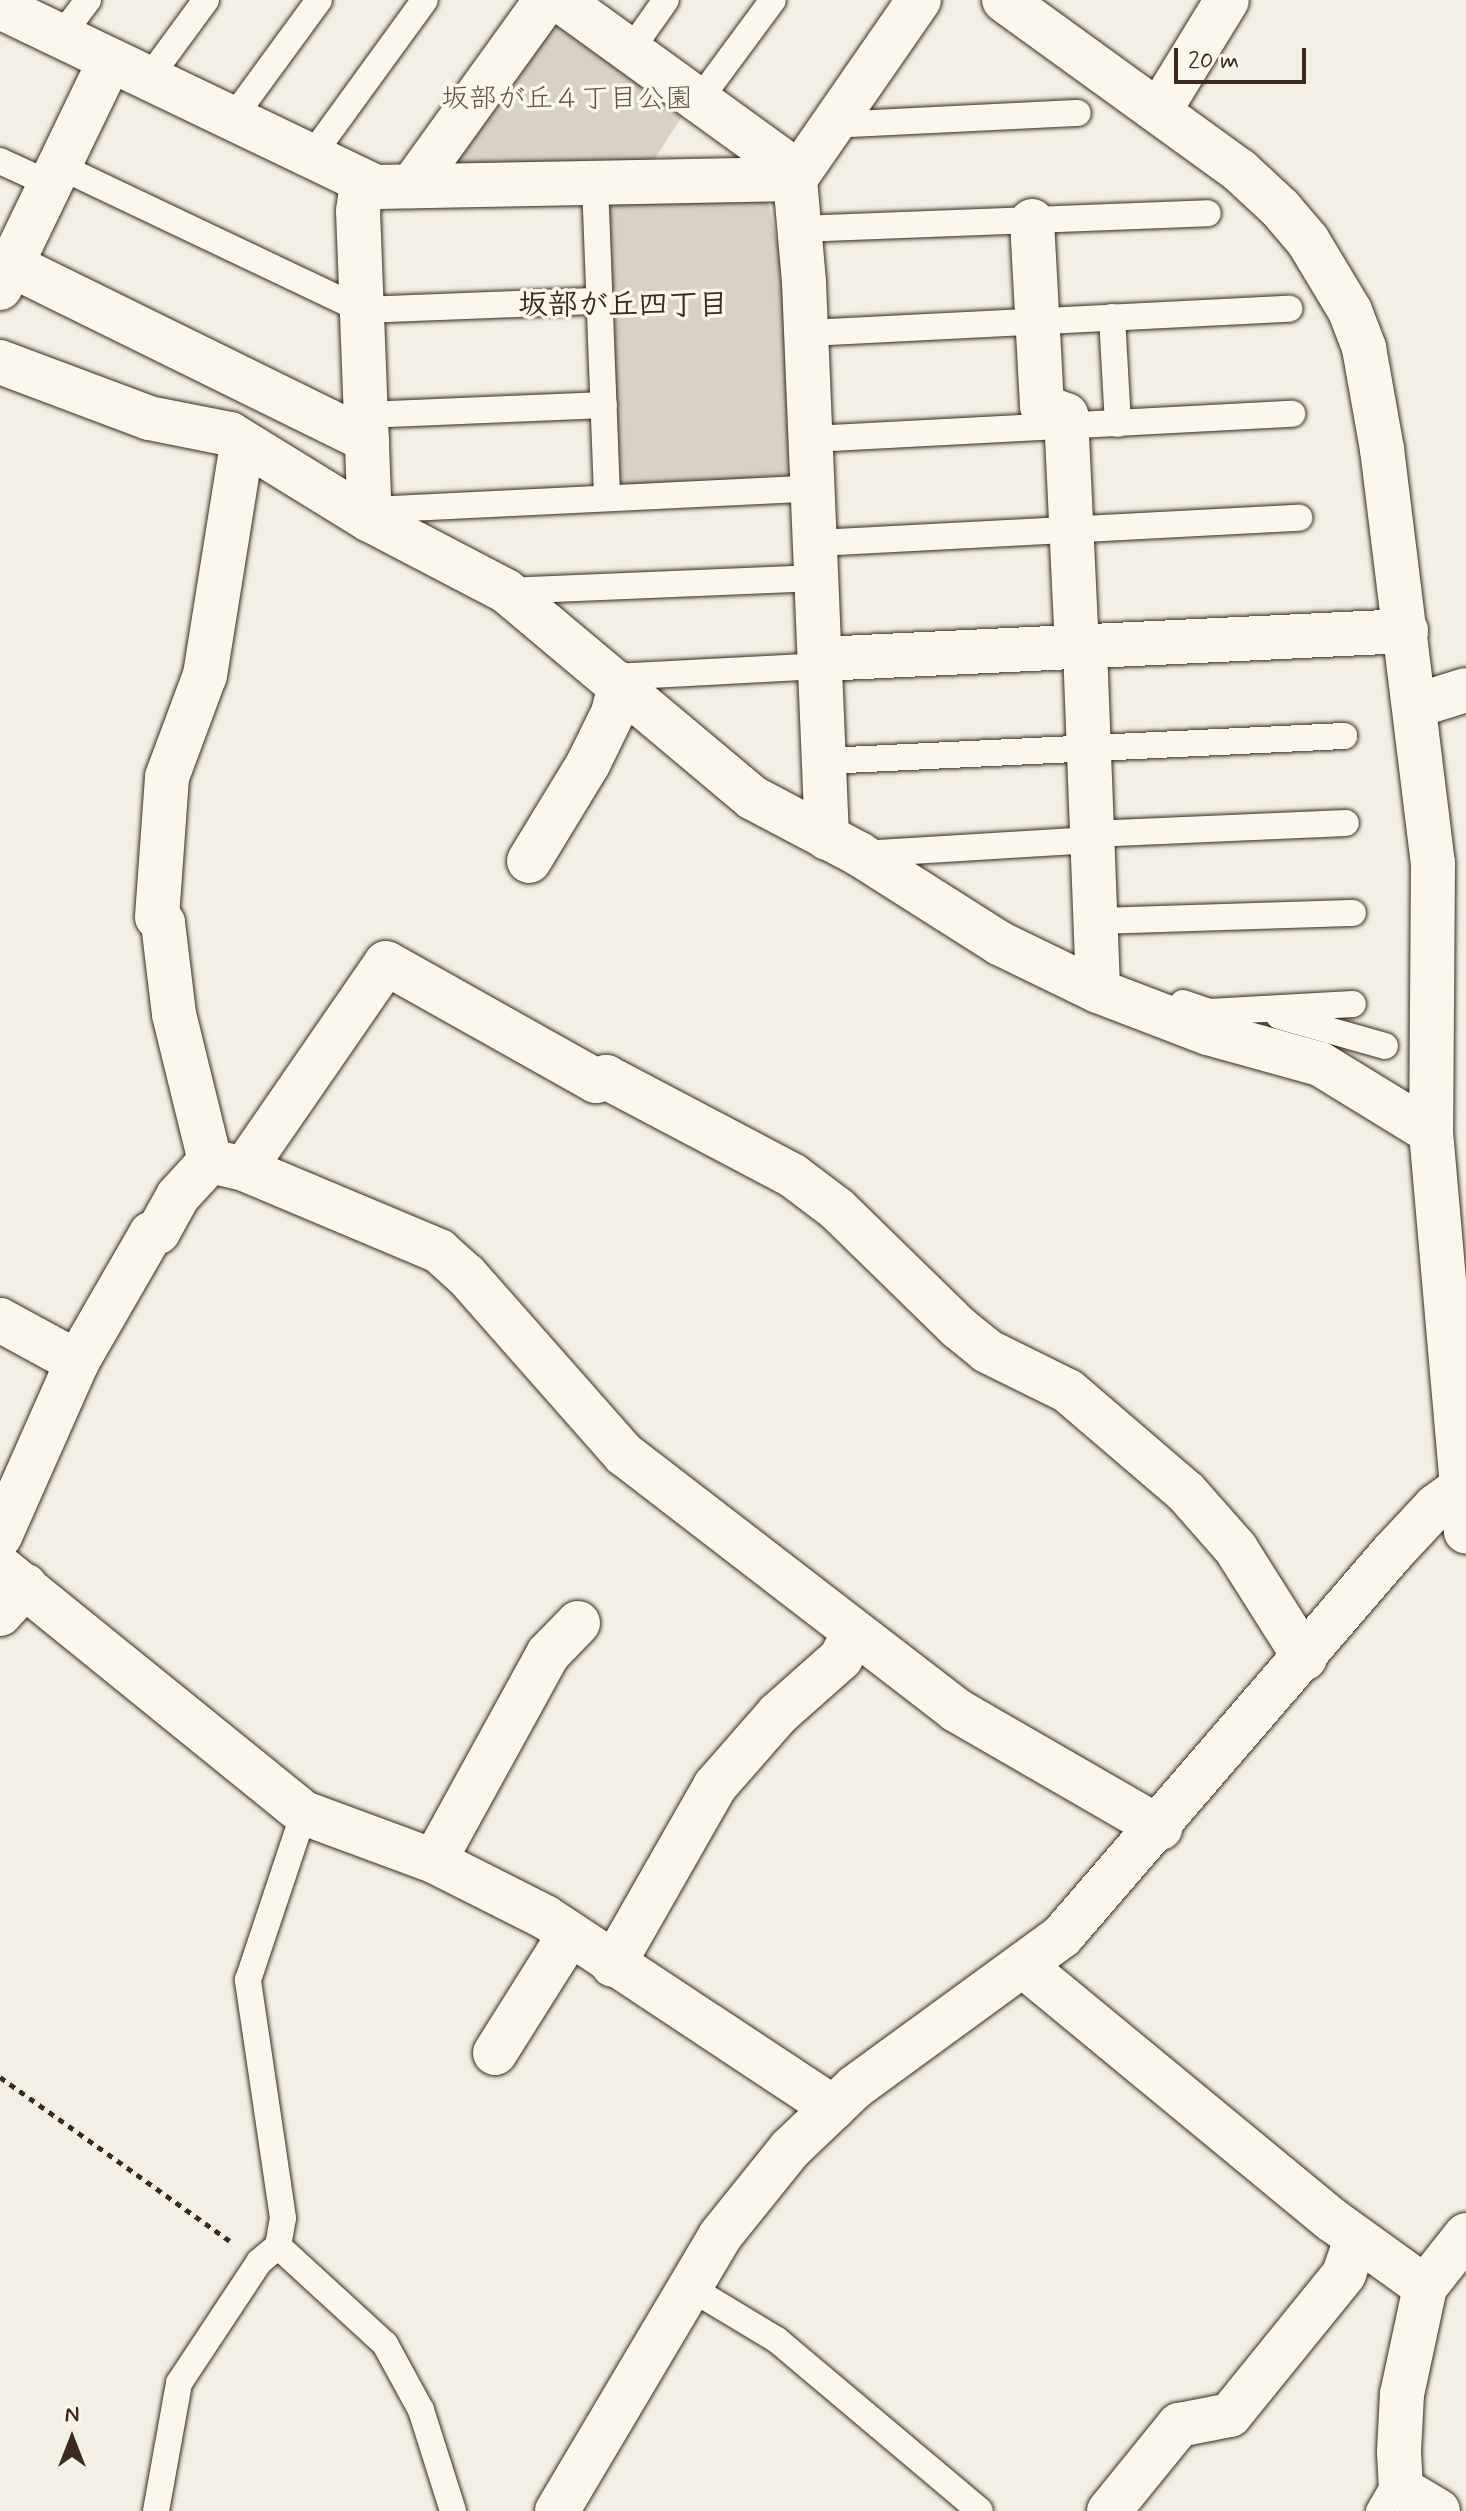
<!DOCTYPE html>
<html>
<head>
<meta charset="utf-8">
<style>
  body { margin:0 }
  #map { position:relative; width:1466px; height:2511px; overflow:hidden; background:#f3efe4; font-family:Mynerve,"Klee One",sans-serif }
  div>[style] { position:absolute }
  .green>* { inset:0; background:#d8d1c6 }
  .path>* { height:5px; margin-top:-2.5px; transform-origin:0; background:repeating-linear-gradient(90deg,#3b2a1e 0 6px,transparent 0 12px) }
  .roads { filter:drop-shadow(0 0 2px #3b2a1e) drop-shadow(0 0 2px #3b2a1e) }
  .service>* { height:26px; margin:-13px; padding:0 13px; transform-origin:13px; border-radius:13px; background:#fbf7ec }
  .minor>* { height:44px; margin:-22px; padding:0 22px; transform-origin:22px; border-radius:22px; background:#fbf7ec }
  span { translate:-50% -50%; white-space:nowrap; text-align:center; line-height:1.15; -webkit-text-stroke:7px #fbf7ec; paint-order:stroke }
  .park-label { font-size:28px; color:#625448 }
  .neighbourhood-label { font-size:30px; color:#3b2a1e; font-weight:700 }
  .north { position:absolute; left:32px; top:2399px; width:80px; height:80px; -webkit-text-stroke:6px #fbf7ec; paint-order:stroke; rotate:0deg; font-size:22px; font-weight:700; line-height:32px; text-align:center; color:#3b2a1e }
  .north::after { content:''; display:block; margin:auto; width:28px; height:36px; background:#3b2a1e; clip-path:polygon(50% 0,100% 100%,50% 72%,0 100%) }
  .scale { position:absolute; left:1174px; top:48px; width:132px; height:36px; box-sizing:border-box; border:4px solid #3b2a1e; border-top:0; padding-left:10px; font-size:24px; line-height:28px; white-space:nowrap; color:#3b2a1e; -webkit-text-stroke:6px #fbf7ec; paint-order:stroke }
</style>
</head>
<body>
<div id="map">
  <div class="green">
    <div style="clip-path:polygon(553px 11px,688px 107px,652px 163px,448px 168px)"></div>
    <div style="clip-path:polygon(760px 195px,769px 205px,787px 289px,795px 484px,616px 492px,605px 198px)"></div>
  </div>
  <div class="path">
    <div style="left:0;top:2077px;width:282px;rotate:35.5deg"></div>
  </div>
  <div class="roads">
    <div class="service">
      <div style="left:61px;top:36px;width:45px;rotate:-53.1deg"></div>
      <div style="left:630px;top:51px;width:62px;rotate:-54.8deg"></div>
      <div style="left:148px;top:79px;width:98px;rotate:-53.7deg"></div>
      <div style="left:699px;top:100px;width:124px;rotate:-53.5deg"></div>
      <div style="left:232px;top:119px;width:147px;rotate:-53.8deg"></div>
      <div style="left:832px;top:125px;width:246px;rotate:-2.8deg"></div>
      <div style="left:310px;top:158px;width:195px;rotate:-54deg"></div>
      <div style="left:0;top:161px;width:55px;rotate:24.7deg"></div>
      <div style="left:59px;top:166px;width:335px;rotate:25.4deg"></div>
      <div style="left:362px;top:310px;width:238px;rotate:-2.2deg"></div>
      <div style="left:595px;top:183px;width:315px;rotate:87.8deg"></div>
      <div style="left:799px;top:229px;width:409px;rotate:-2.2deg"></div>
      <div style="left:1112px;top:317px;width:107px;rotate:86.8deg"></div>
      <div style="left:807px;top:333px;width:483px;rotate:-2.9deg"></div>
      <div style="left:366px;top:415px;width:238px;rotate:-2.4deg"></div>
      <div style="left:811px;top:439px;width:482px;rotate:-3deg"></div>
      <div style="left:370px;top:510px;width:444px;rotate:-2.8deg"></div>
      <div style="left:816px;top:543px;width:484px;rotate:-3deg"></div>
      <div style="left:506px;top:591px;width:311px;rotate:-2.4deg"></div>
      <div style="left:612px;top:677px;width:209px;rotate:-3deg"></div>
      <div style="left:825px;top:761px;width:520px;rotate:-2.76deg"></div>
      <div style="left:1092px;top:834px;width:254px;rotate:-2.5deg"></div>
      <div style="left:862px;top:854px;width:230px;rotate:-3.5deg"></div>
      <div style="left:1095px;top:921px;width:258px;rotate:-1.8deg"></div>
      <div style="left:1183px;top:1003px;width:28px;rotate:19deg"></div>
      <div style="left:1209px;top:1012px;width:144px;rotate:-3.2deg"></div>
      <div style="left:1279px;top:1016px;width:110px;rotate:15.8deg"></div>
      <div style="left:278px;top:2246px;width:145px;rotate:42.5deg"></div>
      <div style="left:385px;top:2344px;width:75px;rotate:61.4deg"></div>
      <div style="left:421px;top:2410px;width:106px;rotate:72.4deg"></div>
      <div style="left:689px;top:2287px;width:103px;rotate:31.1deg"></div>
      <div style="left:777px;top:2340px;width:265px;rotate:40.1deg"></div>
      <div style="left:156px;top:2511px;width:130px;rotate:-79.8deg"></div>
      <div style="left:179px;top:2383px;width:145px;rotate:-56.5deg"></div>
      <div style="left:259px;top:2262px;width:25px;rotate:-40deg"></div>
      <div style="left:278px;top:2246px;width:28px;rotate:-80deg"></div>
      <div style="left:283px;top:2218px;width:241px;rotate:-98.4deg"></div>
      <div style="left:248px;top:1980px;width:176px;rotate:-71.5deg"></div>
      <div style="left:1379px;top:2511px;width:20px;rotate:-60deg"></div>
      <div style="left:1389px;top:2494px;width:13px;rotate:-23deg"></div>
    </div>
    <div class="minor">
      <div style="left:560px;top:0;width:294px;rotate:35.9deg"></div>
      <div style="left:1004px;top:0;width:290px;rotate:35.9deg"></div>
      <div style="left:1239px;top:170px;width:56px;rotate:42.8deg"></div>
      <div style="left:1280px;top:208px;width:43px;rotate:49.7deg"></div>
      <div style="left:1308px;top:241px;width:82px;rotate:59deg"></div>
      <div style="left:1350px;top:311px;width:40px;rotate:69deg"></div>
      <div style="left:1364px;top:348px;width:103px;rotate:79.9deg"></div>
      <div style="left:1382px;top:449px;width:417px;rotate:83deg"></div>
      <div style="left:1433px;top:863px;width:269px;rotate:90.4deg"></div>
      <div style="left:1431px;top:1132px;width:401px;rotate:85deg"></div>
      <div style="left:0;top:7px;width:417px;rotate:25.6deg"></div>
      <div style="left:376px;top:187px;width:419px;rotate:-1.1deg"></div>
      <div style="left:1159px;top:111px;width:130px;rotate:-58.5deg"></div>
      <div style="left:362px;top:183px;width:28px;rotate:98deg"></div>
      <div style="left:358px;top:211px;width:309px;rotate:87.8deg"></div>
      <div style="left:412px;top:186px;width:229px;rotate:-54.2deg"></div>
      <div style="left:1032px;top:221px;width:185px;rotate:86.9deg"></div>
      <div style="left:1042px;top:406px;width:26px;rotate:21deg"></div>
      <div style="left:1066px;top:415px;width:234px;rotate:87.3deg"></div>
      <div style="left:11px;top:265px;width:397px;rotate:26.2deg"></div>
      <div style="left:0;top:288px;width:253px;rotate:-64.2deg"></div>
      <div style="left:0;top:362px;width:159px;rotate:20.6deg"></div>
      <div style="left:149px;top:418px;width:83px;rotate:11.2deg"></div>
      <div style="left:230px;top:434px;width:164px;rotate:31.6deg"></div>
      <div style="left:370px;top:520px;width:153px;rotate:27.6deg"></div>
      <div style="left:506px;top:591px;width:322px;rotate:40deg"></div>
      <div style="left:753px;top:798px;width:120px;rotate:27.8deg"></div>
      <div style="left:859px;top:854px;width:166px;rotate:32.4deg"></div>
      <div style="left:999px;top:943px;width:110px;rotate:25.9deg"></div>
      <div style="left:1098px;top:991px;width:118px;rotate:20.9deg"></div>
      <div style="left:1208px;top:1033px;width:116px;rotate:15.5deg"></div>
      <div style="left:1320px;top:1064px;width:130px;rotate:31.5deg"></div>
      <div style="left:1085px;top:649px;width:342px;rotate:87.8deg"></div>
      <div style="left:821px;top:659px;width:586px;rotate:-2.74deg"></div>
      <div style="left:1415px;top:706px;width:53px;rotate:-17.4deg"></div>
      <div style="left:827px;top:838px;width:556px;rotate:-92.37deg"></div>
      <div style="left:804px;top:282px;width:103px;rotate:-95deg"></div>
      <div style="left:795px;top:179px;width:218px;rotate:-55.3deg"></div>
      <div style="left:529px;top:861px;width:114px;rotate:-58.7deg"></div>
      <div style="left:588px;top:764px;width:57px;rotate:-63.9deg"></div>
      <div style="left:613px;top:713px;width:30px;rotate:-76deg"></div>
      <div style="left:210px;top:1161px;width:35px;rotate:13deg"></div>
      <div style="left:244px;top:1169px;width:212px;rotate:22.8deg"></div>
      <div style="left:439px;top:1251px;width:36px;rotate:42deg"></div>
      <div style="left:466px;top:1275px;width:239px;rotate:48.6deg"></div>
      <div style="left:624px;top:1454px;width:419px;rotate:37.6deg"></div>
      <div style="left:956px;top:1710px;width:236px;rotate:30deg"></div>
      <div style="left:244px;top:1169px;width:250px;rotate:-55.4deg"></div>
      <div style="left:386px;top:963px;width:241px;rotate:29.3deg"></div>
      <div style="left:596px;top:1081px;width:11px;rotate:-22deg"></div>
      <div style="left:606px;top:1077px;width:210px;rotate:27.8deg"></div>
      <div style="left:792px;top:1175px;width:56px;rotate:37.1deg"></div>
      <div style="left:837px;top:1209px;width:170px;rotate:44.3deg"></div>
      <div style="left:959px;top:1328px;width:36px;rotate:39deg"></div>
      <div style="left:987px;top:1351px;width:90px;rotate:26.3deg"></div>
      <div style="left:1068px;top:1391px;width:155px;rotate:40.6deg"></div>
      <div style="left:1186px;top:1492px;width:76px;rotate:48.7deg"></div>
      <div style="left:1236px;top:1549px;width:129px;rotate:57.7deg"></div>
      <div style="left:0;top:1320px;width:88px;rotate:28.6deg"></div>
      <div style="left:0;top:1536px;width:190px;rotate:-66.1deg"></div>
      <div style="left:77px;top:1362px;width:148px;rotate:-60deg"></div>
      <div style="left:151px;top:1234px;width:7px;rotate:-16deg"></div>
      <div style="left:158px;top:1232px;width:41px;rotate:-60.9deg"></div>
      <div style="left:178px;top:1196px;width:47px;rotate:-47.6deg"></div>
      <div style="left:210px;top:1161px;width:151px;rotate:-103.8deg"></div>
      <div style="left:174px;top:1014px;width:92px;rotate:-96.9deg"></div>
      <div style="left:163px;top:923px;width:8px;rotate:-135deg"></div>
      <div style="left:157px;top:917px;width:140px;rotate:-85.9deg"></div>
      <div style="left:167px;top:777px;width:109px;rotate:-69.6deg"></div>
      <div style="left:205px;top:675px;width:235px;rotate:-80.9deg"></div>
      <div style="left:0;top:1567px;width:391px;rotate:39deg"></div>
      <div style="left:304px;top:1813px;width:139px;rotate:20.3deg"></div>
      <div style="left:0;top:1614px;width:38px;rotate:-48deg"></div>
      <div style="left:578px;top:1623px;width:43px;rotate:134.1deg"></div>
      <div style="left:548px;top:1654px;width:236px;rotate:118.8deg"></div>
      <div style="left:434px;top:1861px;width:124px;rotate:26.8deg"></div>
      <div style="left:545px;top:1917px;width:346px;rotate:33.5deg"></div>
      <div style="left:613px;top:1965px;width:206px;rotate:-60.3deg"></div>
      <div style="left:715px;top:1786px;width:96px;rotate:-48.8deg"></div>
      <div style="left:778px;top:1714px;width:84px;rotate:-41.6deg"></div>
      <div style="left:841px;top:1658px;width:28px;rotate:-63deg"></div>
      <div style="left:1025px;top:1967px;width:398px;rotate:39.5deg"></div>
      <div style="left:1332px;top:2220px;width:115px;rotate:35.8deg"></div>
      <div style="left:1425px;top:2287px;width:109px;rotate:102.1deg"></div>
      <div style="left:1402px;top:2394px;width:58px;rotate:93deg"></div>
      <div style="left:1399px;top:2452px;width:37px;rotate:87deg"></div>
      <div style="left:1401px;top:2489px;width:43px;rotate:30.7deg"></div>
      <div style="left:495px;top:2053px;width:137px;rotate:-57.8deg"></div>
      <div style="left:1425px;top:2287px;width:66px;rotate:-51.7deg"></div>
      <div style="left:557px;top:2511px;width:320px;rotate:-59.3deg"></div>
      <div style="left:720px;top:2236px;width:112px;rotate:-51.2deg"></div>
      <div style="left:790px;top:2149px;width:90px;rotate:-43.6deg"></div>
      <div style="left:855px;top:2087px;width:256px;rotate:-36.1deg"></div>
      <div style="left:1062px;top:1936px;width:506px;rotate:-49.25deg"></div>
      <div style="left:1392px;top:1553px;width:64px;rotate:-46.9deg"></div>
      <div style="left:1436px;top:1506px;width:34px;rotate:-36deg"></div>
      <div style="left:1109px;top:2511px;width:111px;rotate:-50.9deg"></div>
      <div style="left:1179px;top:2425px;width:52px;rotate:-11.1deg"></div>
      <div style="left:1230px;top:2415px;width:181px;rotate:-51deg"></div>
      <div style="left:1344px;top:2274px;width:37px;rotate:-71deg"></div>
    </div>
  </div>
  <div class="park-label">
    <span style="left:567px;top:100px">坂部が丘４丁目公園</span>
  </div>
  <div class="neighbourhood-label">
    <span style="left:623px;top:306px">坂部が丘四丁目</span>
  </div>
  <div class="north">N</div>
  <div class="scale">20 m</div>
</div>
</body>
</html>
